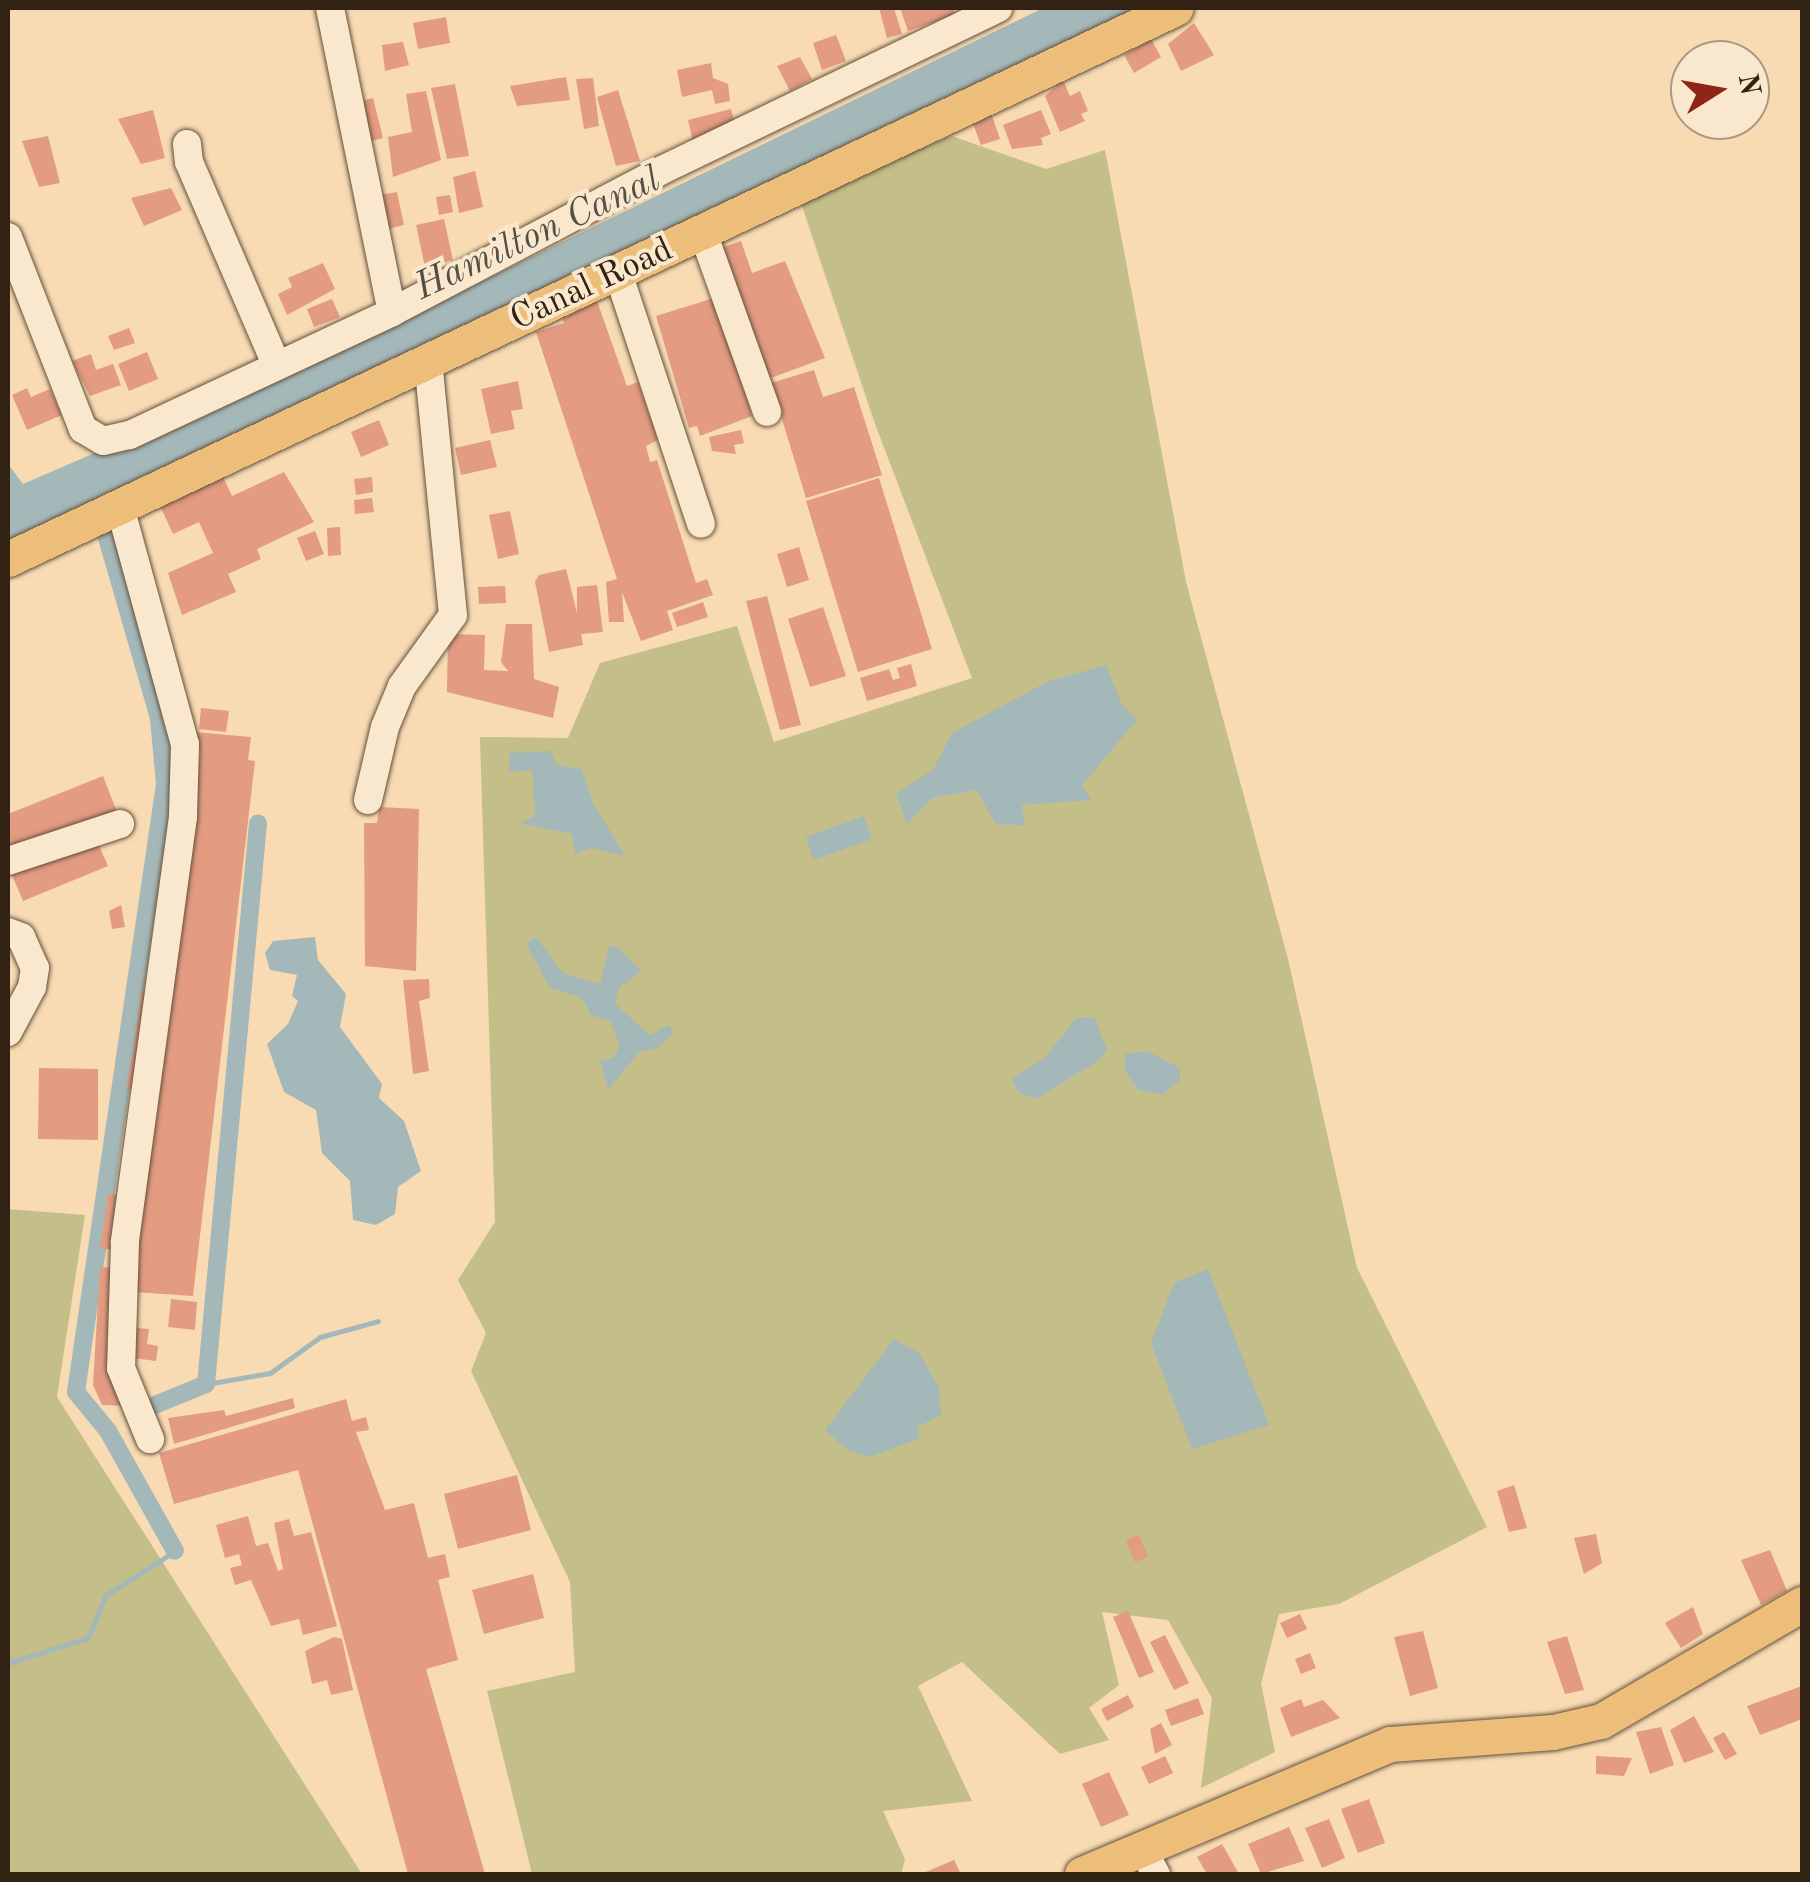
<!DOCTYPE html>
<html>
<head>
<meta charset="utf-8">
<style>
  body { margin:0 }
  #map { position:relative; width:1810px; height:1882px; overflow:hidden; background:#f8dbb3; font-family:"Old Standard TT",serif }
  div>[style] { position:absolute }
  .green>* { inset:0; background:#c4be88 }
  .water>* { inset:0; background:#a4b8b9 }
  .stream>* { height:5px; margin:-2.5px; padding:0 2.5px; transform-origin:2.5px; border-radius:2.5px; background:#a4b8b9 }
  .canal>* { height:18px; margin:-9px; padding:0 9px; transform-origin:9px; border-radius:9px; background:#a4b8b9 }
  .building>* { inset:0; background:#e39b81 }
  .roads { filter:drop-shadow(0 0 2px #63503c) drop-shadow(0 0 2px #63503c) }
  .minor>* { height:28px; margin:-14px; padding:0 14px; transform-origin:14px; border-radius:14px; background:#fae8ce }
  .major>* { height:35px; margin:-17.5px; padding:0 17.5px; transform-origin:17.5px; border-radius:17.5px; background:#ecbe7a }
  span { translate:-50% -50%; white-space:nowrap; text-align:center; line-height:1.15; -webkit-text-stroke:8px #fae8ce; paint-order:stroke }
  .street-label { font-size:35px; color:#312214 }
  .water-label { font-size:38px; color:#544f46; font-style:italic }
  .frame { position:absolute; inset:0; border:10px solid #312214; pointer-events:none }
  .north { position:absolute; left:1670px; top:40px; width:100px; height:100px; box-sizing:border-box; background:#fae8ce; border:2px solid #aa9984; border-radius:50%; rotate:79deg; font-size:28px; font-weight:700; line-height:40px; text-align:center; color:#312214 }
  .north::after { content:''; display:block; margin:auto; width:35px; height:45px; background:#8f2418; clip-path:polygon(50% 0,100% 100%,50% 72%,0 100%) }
</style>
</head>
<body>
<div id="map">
  <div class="green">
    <div style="clip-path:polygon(952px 136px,1046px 169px,1105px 150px,1186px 582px,1288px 959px,1357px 1268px,1487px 1527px,1339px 1604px,1279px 1614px,1261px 1684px,1275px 1752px,1201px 1788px,1212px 1698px,1168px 1620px,1102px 1612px,1119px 1685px,1089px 1708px,1109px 1740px,1060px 1754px,962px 1662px,918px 1686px,972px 1801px,883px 1811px,905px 1859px,901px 1874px,532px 1874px,487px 1691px,575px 1672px,570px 1582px,471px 1371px,486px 1333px,458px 1280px,495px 1222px,480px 737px,568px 738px,600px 663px,737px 626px,774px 742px,972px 678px,875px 424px,799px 197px)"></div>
    <div style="clip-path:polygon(8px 1209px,85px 1215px,57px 1397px,362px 1874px,8px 1874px)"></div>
  </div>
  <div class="water">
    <div style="clip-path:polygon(1043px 8px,1142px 8px,8px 542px,8px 464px,23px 484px,404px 319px)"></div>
    <div style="clip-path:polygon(1106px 665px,1122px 705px,1137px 720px,1082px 785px,1091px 800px,1022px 805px,1024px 825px,996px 824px,976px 790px,932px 798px,907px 824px,896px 794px,933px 770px,952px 733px,1047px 682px)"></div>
    <div style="clip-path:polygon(551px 751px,556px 765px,582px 769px,593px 803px,625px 856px,592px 848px,575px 854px,572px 834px,520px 823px,535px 816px,532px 770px,509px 772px,510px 753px)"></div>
    <div style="clip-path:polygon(864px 816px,872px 839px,814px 860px,806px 837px)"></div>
    <div style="clip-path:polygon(315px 937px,318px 960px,346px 994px,340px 1027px,382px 1084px,379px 1098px,404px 1121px,421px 1171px,398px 1187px,395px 1214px,376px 1225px,353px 1220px,350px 1181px,322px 1153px,316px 1110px,284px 1092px,267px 1044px,288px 1024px,298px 1001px,292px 996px,297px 975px,270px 970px,265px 953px,273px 941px)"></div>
    <div style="clip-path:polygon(536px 937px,564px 974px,600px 984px,609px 946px,618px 947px,641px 971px,619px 988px,615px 1004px,650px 1035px,668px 1025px,674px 1032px,658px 1048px,639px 1052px,608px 1090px,600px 1060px,613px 1058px,620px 1046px,610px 1021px,591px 1015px,581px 997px,550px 988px,526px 943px)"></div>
    <div style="clip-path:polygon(1094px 1017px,1107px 1050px,1099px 1060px,1036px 1099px,1019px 1093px,1011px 1079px,1045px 1058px,1076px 1018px)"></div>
    <div style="clip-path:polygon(1147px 1051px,1180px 1068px,1180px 1080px,1162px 1095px,1138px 1090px,1125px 1071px,1125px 1054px)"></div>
    <div style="clip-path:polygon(1208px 1269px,1269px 1425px,1192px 1449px,1151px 1343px,1174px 1283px)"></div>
    <div style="clip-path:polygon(894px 1339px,919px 1353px,939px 1387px,941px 1415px,917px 1427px,920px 1438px,870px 1457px,849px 1451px,825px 1430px)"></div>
  </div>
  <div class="stream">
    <div style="left:206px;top:1384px;width:65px;rotate:-9.8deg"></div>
    <div style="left:270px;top:1373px;width:62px;rotate:-35.8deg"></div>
    <div style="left:320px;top:1337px;width:60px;rotate:-15.4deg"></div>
    <div style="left:8px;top:1663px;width:84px;rotate:-17.4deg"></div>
    <div style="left:88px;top:1638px;width:47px;rotate:-67.3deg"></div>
    <div style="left:106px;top:1595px;width:82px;rotate:-32.5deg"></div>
  </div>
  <div class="canal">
    <div style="left:105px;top:531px;width:195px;rotate:73.9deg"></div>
    <div style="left:159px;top:718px;width:66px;rotate:84.8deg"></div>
    <div style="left:165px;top:784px;width:614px;rotate:98.33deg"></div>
    <div style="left:76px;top:1392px;width:50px;rotate:50.6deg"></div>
    <div style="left:108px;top:1431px;width:137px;rotate:60.8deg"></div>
    <div style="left:155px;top:1405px;width:55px;rotate:-22.4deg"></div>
    <div style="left:206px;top:1384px;width:563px;rotate:-84.7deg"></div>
  </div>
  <div class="building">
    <div style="clip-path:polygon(879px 8px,894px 8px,902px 34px,887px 38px)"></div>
    <div style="clip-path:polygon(900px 8px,953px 8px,955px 15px,908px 31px)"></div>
    <div style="clip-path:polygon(446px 17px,450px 43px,418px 49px,413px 23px)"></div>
    <div style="clip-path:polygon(1194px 23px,1214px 55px,1181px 71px,1168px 44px)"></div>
    <div style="clip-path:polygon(836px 35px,846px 61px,822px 70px,813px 43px)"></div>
    <div style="clip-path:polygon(1151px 39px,1161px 57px,1134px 73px,1124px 55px)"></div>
    <div style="clip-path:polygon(403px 42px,409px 65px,385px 71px,382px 45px)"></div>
    <div style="clip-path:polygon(800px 57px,812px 79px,790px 91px,777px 66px)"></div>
    <div style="clip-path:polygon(711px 63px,713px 78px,728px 84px,730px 101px,715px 104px,712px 90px,682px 97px,677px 70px)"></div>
    <div style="clip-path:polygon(566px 77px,570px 100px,517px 106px,510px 86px)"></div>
    <div style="clip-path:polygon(593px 78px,599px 126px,584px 129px,576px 79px)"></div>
    <div style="clip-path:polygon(1063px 80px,1070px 96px,1080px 91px,1088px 111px,1081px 114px,1085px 121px,1060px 132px,1045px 96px)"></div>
    <div style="clip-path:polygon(455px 84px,469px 156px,447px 159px,431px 88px)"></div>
    <div style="clip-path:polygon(618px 90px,640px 161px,616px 166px,597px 97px)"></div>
    <div style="clip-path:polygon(426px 91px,441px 160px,393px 177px,388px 137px,412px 132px,406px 94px)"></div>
    <div style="clip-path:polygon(373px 98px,383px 138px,361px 144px,353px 103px)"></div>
    <div style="clip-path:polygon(989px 107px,1000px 139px,981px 145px,969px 113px)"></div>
    <div style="clip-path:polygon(731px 109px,736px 128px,693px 142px,688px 120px)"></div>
    <div style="clip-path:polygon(153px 110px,165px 158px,141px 164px,118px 119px)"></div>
    <div style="clip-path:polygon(1041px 110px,1051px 134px,1041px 138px,1043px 145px,1012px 149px,1003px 125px)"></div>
    <div style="clip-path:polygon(48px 136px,60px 183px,39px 187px,22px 141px)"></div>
    <div style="clip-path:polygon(475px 171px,483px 207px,459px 213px,453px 177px)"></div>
    <div style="clip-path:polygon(171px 188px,182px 210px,144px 226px,131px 198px)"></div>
    <div style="clip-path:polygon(397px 192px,404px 225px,380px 231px,379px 195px)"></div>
    <div style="clip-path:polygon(450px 195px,453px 212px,439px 215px,436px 197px)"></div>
    <div style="clip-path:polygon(444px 219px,453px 260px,425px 267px,416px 225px)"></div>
    <div style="clip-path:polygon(741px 241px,752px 273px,785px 261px,825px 358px,768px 379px,721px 248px)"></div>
    <div style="clip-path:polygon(323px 263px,335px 289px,287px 315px,278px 294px,292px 287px,288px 278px)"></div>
    <div style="clip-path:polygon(717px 297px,752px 416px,700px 436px,697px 426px,689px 428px,656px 316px)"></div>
    <div style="clip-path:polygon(596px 298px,627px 386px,638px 382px,658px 440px,646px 446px,650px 462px,657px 460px,696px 583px,707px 579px,713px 595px,667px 611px,673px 630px,641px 641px,622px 592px,624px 622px,609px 622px,606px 582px,617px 579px,536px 332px,564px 323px,560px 311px)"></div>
    <div style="clip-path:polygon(332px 299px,340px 317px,314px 327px,307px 309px)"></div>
    <div style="clip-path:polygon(129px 328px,135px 343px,114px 350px,108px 336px)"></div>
    <div style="clip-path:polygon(147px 352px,158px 379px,129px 391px,118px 364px)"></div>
    <div style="clip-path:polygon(91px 354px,96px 370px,113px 364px,121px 385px,90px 396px,72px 361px)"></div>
    <div style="clip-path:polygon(814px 370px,823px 397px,854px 387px,882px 475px,806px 498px,771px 383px)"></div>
    <div style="clip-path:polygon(518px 381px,523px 409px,511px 411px,515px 429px,491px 434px,481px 389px)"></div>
    <div style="clip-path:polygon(27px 388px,31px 397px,50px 389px,62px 415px,27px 430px,12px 395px)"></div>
    <div style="clip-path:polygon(379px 420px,389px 445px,361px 457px,351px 432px)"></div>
    <div style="clip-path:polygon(741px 430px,744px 443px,734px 445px,736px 454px,712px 451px,709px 437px)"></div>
    <div style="clip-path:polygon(490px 440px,497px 467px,461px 475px,455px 448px)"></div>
    <div style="clip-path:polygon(219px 468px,232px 496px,284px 472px,314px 522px,257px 549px,261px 559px,228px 574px,236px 592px,182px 615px,168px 573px,213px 553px,199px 522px,173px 534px,156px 497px)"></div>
    <div style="clip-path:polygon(372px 477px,373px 492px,356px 495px,354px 479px)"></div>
    <div style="clip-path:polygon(879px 478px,932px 649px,858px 672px,806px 501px)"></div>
    <div style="clip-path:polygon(372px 498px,374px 512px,355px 514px,354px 500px)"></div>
    <div style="clip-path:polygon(510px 511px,519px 554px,498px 559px,489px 515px)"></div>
    <div style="clip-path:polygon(340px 527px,341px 555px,328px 556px,327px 528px)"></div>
    <div style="clip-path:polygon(315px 531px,324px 554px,306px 561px,297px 538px)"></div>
    <div style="clip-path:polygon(799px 547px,809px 580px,787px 587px,777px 554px)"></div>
    <div style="clip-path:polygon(566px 569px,577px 613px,577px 587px,597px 585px,603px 632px,581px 634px,583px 645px,549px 652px,535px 582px,539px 575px)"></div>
    <div style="clip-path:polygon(505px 586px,506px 603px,479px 604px,478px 587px)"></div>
    <div style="clip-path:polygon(767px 596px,801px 725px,780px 730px,746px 601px)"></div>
    <div style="clip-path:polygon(703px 602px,708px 617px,677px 627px,672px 613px)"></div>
    <div style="clip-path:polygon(823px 607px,846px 676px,810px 687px,788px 619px)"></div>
    <div style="clip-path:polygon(506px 624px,532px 624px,534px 679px,559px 687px,553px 718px,447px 692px,448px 634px,485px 635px,484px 670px,508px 671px,501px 662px)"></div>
    <div style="clip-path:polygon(911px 664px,917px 686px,867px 701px,860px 678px,889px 669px,893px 680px,900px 678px,897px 668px)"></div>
    <div style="clip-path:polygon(201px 708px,229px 711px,226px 732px,199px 729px)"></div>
    <div style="clip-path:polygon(194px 732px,251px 737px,248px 760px,255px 761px,193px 1296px,134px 1292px,134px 1271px,196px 817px,200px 749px,193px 748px)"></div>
    <div style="clip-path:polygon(103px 776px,117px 812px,8px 848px,8px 814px)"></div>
    <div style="clip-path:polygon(379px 807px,419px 809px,416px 971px,365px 966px,364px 823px,377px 823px)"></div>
    <div style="clip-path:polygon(97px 841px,108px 866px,23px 901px,12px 875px)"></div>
    <div style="clip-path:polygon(121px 905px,125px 927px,112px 929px,109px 911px)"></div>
    <div style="clip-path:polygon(429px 979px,430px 998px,419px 1001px,429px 1071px,413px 1074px,403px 980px)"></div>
    <div style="clip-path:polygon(142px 990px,147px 991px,137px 1091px,127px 1089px)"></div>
    <div style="clip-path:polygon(39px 1068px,98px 1069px,98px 1140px,38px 1139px)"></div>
    <div style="clip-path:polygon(108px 1194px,126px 1196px,117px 1251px,100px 1248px)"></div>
    <div style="clip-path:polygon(100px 1267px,115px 1268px,130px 1406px,102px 1405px,93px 1385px)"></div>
    <div style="clip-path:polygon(171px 1299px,197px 1302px,195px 1330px,168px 1327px)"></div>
    <div style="clip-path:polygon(136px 1328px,149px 1329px,147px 1344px,158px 1346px,156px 1361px,133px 1358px)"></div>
    <div style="clip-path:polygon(293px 1398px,295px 1408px,174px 1444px,168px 1418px,224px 1410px,226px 1416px)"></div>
    <div style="clip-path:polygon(346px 1399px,352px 1421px,366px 1417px,369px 1430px,356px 1432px,385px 1510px,414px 1503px,428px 1558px,445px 1554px,450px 1577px,438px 1580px,458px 1660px,426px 1669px,485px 1874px,408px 1874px,298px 1470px,174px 1504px,159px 1453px)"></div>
    <div style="clip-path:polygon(517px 1475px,531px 1530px,458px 1549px,444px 1494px)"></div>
    <div style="clip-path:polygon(1514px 1485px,1527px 1528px,1509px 1532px,1497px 1491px)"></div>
    <div style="clip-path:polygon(248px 1516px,256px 1546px,268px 1543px,278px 1571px,283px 1569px,274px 1523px,289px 1519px,294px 1536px,311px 1532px,337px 1626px,303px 1635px,299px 1619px,271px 1626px,251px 1580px,235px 1585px,230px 1568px,242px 1565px,239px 1554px,225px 1558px,216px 1525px)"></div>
    <div style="clip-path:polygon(1596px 1534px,1602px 1563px,1584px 1574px,1574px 1538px)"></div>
    <div style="clip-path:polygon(1139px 1535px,1148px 1557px,1135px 1562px,1126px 1540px)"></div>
    <div style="clip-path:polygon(1770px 1550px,1787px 1591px,1761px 1605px,1741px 1560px)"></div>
    <div style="clip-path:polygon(533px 1574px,544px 1618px,484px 1634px,472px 1590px)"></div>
    <div style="clip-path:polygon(1693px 1607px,1703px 1634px,1681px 1648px,1665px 1623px)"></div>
    <div style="clip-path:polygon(1128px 1611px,1154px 1672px,1139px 1678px,1113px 1617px)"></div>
    <div style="clip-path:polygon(1300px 1614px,1307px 1629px,1287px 1638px,1280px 1623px)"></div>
    <div style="clip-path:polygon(1423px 1631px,1438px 1688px,1410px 1696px,1394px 1637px)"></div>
    <div style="clip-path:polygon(1165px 1635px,1189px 1683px,1174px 1690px,1150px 1642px)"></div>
    <div style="clip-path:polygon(1567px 1636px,1584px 1690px,1565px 1694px,1547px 1642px)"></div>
    <div style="clip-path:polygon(334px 1637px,342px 1639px,353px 1690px,331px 1695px,327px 1680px,312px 1684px,305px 1651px)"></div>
    <div style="clip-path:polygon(1310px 1653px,1316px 1668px,1301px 1674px,1295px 1659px)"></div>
    <div style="clip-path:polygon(1802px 1686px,1802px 1719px,1760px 1735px,1747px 1706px)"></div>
    <div style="clip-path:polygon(1128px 1695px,1134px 1707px,1107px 1721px,1101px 1709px)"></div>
    <div style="clip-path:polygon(1198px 1698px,1204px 1714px,1171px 1726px,1165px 1710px)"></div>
    <div style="clip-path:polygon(1301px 1699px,1304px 1707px,1323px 1700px,1340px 1718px,1291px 1737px,1280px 1708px)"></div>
    <div style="clip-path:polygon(1694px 1716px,1714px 1752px,1684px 1763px,1670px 1730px)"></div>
    <div style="clip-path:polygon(1161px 1723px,1172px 1745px,1155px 1754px,1150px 1729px)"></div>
    <div style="clip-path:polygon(1661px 1727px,1674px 1765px,1650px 1774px,1636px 1732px)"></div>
    <div style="clip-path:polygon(1724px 1732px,1737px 1754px,1725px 1760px,1713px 1738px)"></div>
    <div style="clip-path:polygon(1165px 1756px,1173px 1773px,1149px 1784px,1141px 1767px)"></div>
    <div style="clip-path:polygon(1596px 1756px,1632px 1758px,1624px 1776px,1596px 1774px)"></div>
    <div style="clip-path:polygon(1109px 1772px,1129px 1815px,1101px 1827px,1082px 1784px)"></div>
    <div style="clip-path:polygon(1369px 1799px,1385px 1843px,1358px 1853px,1341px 1809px)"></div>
    <div style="clip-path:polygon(1329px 1819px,1345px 1858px,1322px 1868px,1305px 1828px)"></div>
    <div style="clip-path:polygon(1289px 1827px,1304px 1861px,1261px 1874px,1248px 1844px)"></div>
    <div style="clip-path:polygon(1222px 1844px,1239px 1874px,1207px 1874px,1197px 1857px)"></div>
    <div style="clip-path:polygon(954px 1860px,961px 1874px,921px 1874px)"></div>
  </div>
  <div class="roads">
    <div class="minor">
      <div style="left:330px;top:8px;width:310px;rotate:78.5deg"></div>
      <div style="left:187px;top:144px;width:18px;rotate:84deg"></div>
      <div style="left:189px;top:162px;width:222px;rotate:66.7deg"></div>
      <div style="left:703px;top:233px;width:190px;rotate:70.3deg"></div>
      <div style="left:8px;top:237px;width:206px;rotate:68.7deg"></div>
      <div style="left:83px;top:429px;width:23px;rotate:31deg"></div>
      <div style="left:103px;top:441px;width:28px;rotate:-13deg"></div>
      <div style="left:130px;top:435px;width:289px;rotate:-25.1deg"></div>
      <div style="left:392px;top:312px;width:305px;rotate:-27.7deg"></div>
      <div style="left:662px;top:170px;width:373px;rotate:-25.7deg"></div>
      <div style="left:618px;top:273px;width:264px;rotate:71.7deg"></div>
      <div style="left:120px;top:507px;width:246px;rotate:74.7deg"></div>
      <div style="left:185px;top:744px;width:73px;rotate:91.6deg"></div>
      <div style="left:183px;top:817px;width:430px;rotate:97.8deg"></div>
      <div style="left:125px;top:1243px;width:125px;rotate:91.8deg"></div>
      <div style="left:121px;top:1368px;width:77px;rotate:67.8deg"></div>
      <div style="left:368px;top:800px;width:75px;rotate:-76.9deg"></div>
      <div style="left:385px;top:727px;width:44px;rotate:-67.5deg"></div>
      <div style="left:402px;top:686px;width:87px;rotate:-54.3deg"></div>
      <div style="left:453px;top:615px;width:254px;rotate:-95.6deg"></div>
      <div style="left:8px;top:861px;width:118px;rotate:-18.3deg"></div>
      <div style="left:8px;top:932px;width:14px;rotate:21deg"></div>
      <div style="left:21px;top:937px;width:34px;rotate:66deg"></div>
      <div style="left:35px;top:968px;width:19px;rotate:99deg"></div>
      <div style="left:32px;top:987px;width:51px;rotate:118.1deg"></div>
      <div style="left:1142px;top:1848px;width:30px;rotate:62deg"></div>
    </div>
    <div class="major">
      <div style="left:8px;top:559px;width:1291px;rotate:-25.26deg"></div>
      <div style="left:1082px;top:1874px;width:334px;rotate:-22.9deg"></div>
      <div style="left:1390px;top:1744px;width:163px;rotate:-4.2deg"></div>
      <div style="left:1553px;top:1732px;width:49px;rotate:-12.9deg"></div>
      <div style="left:1601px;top:1721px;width:233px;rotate:-30.2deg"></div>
    </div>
  </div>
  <div class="street-label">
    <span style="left:592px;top:285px;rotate:-25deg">Canal Road</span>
  </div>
  <div class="water-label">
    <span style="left:538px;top:235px;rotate:-25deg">Hamilton Canal</span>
  </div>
  <div class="frame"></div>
  <div class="north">N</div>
</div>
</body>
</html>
